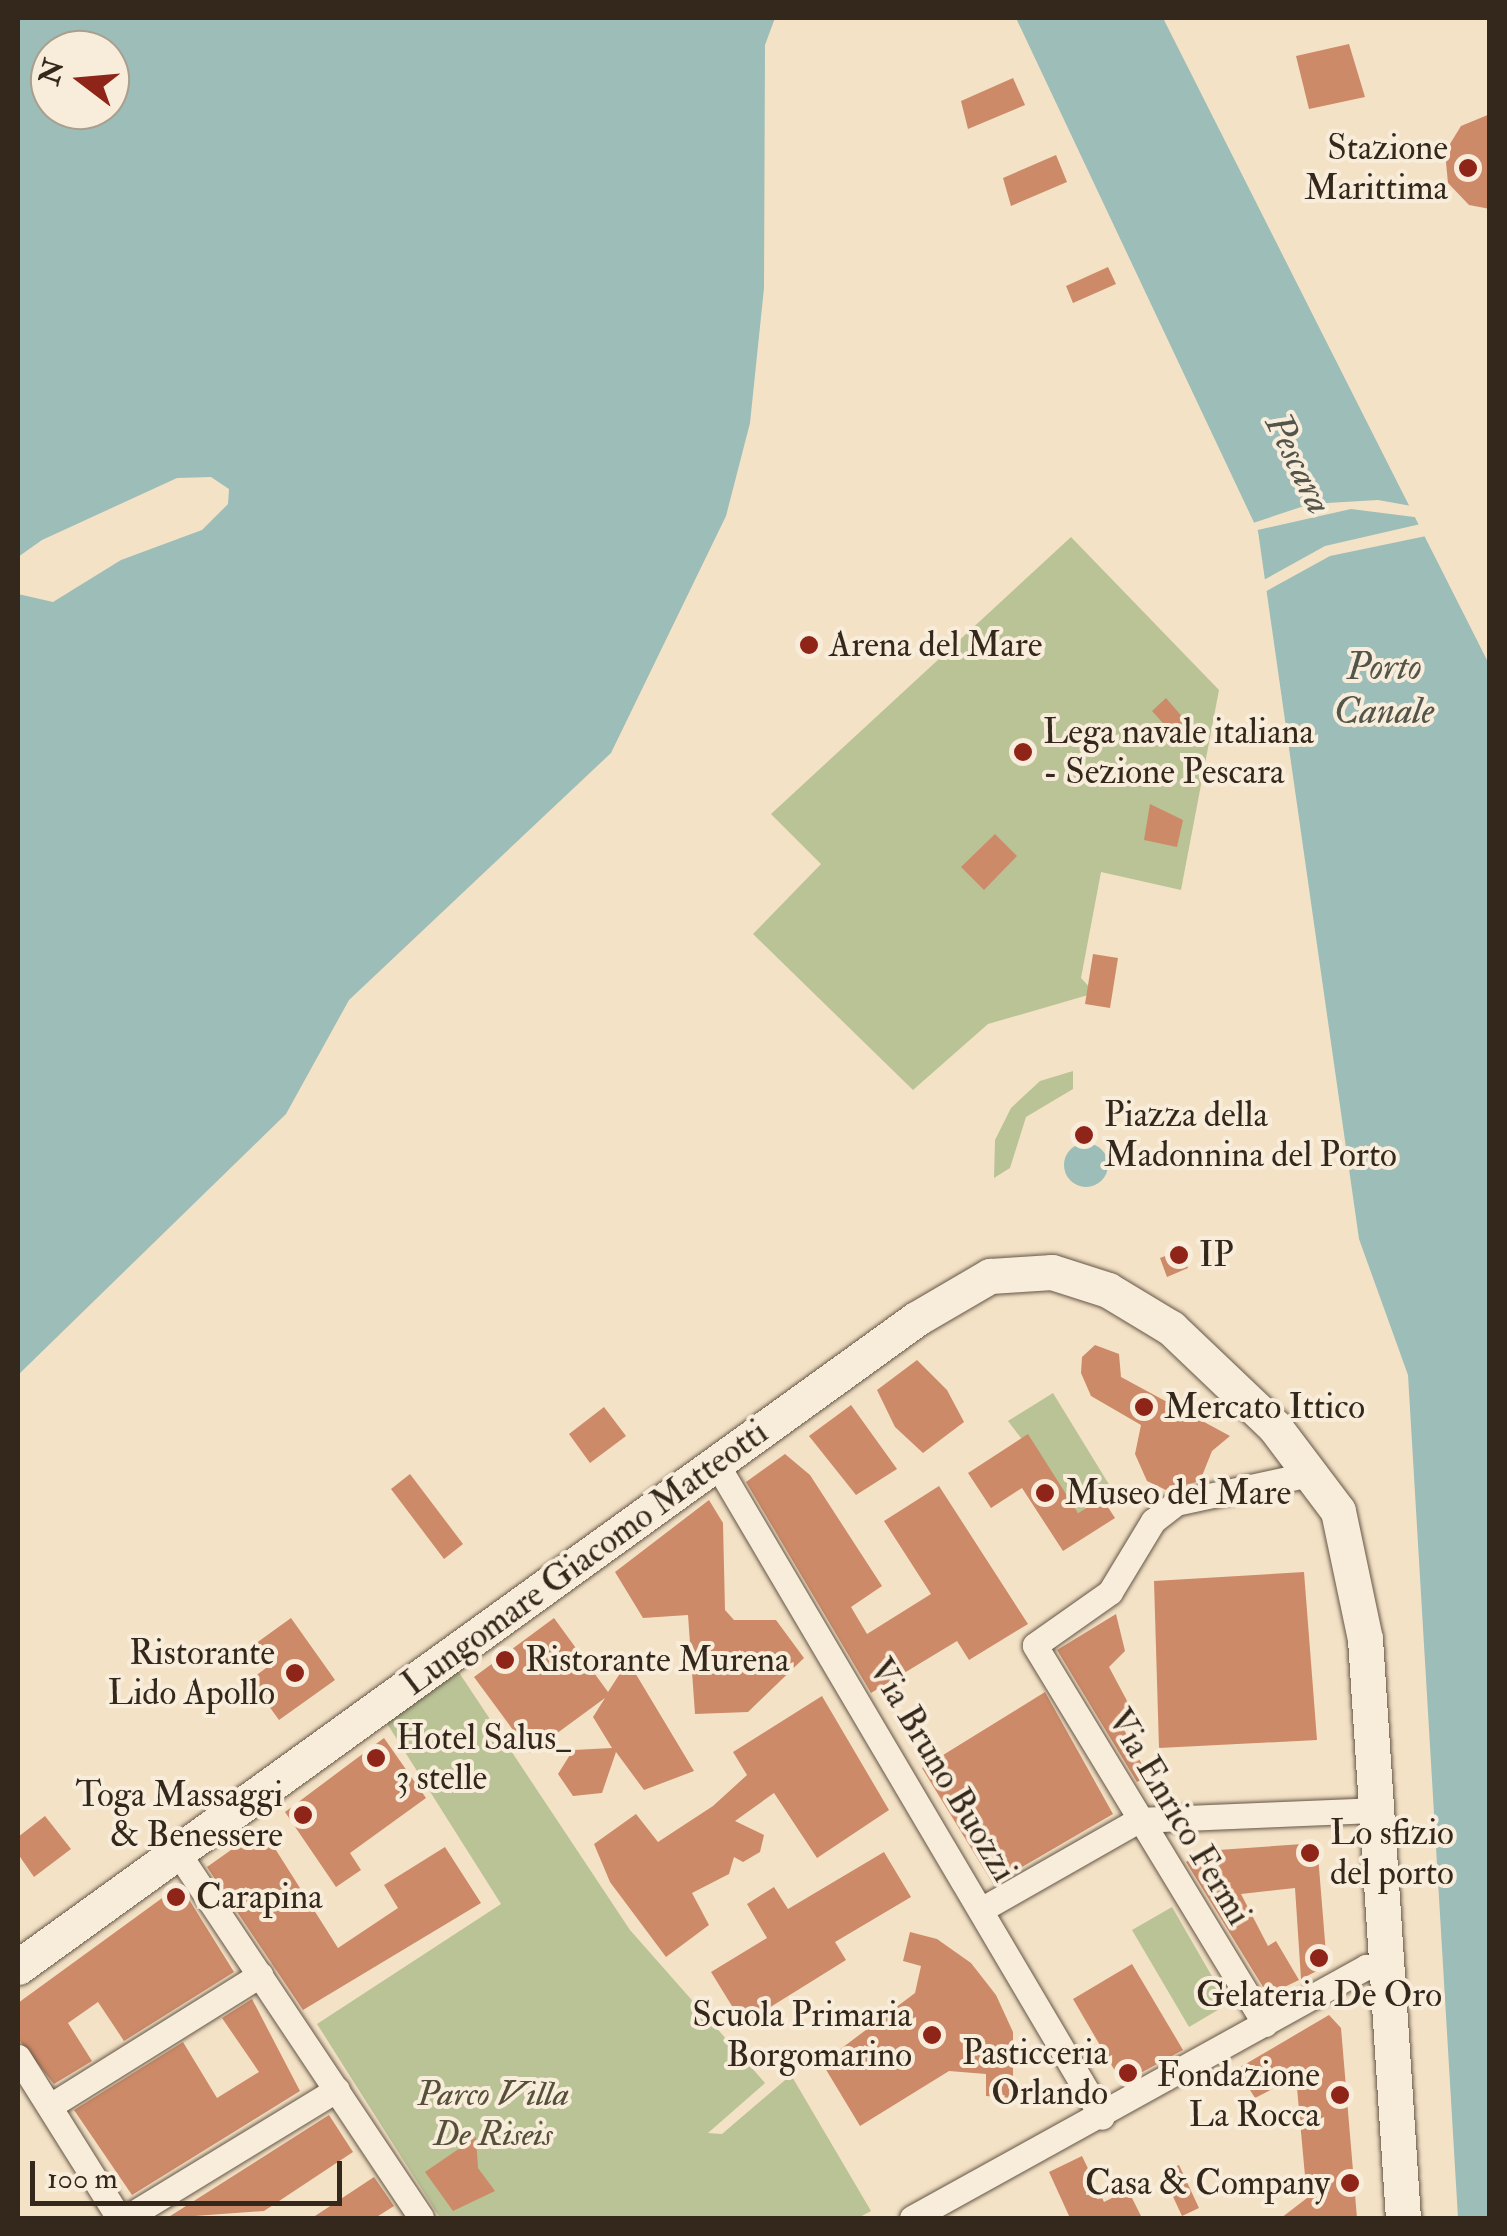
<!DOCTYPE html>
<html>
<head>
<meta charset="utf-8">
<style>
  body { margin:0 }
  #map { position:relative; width:1507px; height:2236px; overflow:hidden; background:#f4e2c6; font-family:"IM FELL Double Pica",serif }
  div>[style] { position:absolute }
  .green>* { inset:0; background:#bac396 }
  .water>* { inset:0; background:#9cbdb8 }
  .round { border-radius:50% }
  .pier>* { inset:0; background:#f4e2c6 }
  .building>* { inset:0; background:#cd8a68 }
  .roads { filter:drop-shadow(0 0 2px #645646) drop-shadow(0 0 2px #645646) }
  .street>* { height:25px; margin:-12.5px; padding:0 12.5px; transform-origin:12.5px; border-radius:12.5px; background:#f8ecda }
  .secondary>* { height:35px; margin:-17.5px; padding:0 17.5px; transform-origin:17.5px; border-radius:17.5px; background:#f8ecda }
  .dots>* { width:28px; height:28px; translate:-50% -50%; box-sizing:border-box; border:5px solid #f8ecda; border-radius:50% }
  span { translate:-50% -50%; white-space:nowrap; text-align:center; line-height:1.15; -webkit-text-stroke:8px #f8ecda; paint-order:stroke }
  .poi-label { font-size:35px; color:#34281c }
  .right { translate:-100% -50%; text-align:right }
  .left { translate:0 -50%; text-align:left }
  .street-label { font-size:35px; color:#34281c }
  .park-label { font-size:35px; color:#564f3a; font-style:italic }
  .water-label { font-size:38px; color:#53554b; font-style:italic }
  .frame { position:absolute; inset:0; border:20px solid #34281c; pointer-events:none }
  .north { position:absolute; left:30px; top:30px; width:100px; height:100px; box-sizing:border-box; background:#f8ecda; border:2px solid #aa9e8e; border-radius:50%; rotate:286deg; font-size:28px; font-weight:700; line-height:40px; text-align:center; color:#34281c }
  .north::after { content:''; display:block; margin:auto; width:35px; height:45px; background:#8f2418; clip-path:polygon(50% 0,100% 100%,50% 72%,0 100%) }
  .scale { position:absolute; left:30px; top:2161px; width:312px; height:45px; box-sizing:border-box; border:5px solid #34281c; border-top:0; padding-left:12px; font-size:30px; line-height:35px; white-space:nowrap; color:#34281c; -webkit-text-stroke:8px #f8ecda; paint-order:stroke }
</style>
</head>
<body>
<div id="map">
  <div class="green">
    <div style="clip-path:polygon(1071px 537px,1219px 690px,1181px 890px,1101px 872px,1081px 978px,1095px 993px,988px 1024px,913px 1090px,753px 934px,821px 864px,771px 814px)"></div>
    <div style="clip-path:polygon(1073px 1071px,1073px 1089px,1026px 1117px,1010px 1168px,994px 1178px,995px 1140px,1011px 1108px,1040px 1081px)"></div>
    <div style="clip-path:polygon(1053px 1393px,1113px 1491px,1078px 1513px,1008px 1421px)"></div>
    <div style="clip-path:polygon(458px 1671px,630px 1930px,765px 2083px,708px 2133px,722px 2134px,791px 2075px,871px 2211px,858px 2218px,440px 2218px,317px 2024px,501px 1904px,386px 1722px)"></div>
    <div style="clip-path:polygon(1172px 1907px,1228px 2004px,1189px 2027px,1132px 1930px)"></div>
  </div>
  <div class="water">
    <div style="clip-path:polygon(evenodd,18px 18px,775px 18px,765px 45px,764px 288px,750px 423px,726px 516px,611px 753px,349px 1000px,286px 1114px,18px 1375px,18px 18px,50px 50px,110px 50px,110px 110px,50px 110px,50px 50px)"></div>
    <div style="clip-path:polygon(1016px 18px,1163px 18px,1489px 664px,1489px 2218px,1458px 2218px,1408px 1375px,1359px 1239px,1258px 531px)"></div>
    <div class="round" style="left:1064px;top:1143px;width:44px;height:44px"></div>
  </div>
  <div class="pier">
    <div style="clip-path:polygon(211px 477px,229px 489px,228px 504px,202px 530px,121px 560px,53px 602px,18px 594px,18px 557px,42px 540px,177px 478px)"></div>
    <div style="clip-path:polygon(1378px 500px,1417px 507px,1422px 518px,1351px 509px,1253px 531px,1250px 524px,1310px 504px)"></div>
    <div style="clip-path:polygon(1425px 523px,1431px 535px,1330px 556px,1261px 594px,1262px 581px,1325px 546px)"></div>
  </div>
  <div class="building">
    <div style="clip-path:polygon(1349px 44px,1365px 97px,1309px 109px,1296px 56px)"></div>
    <div style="clip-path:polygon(1013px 78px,1025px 105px,968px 129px,961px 101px)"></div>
    <div style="clip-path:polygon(1490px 114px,1490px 209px,1469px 205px,1448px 183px,1445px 152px,1461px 126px)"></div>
    <div style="clip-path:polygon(1056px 155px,1067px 182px,1011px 206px,1003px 178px)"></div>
    <div style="clip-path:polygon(1108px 267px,1116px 284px,1073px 303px,1066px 286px)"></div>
    <div style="clip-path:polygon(1166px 698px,1185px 720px,1171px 732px,1152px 711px)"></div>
    <div style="clip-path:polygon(1150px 804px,1183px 820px,1177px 847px,1144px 840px)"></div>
    <div style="clip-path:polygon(995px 834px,1017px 856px,984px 890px,961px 867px)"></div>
    <div style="clip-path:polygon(1093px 954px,1118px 958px,1110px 1008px,1085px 1004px)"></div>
    <div style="clip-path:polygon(1181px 1250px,1188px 1268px,1167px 1277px,1160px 1258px)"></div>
    <div style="clip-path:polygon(1095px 1345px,1119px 1354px,1121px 1377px,1230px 1436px,1212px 1451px,1200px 1481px,1166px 1490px,1147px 1481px,1135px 1454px,1141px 1425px,1091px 1396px,1081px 1373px,1082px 1357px)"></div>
    <div style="clip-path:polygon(917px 1360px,947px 1390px,964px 1422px,923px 1453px,895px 1427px,877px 1390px)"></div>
    <div style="clip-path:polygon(851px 1405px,897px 1469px,856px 1495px,809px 1436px)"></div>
    <div style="clip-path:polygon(604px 1407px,626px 1436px,590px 1463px,569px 1434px)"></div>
    <div style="clip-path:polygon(1028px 1434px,1078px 1513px,1102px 1498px,1115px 1518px,1063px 1551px,1022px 1488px,991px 1508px,968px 1473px)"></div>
    <div style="clip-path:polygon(785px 1454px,810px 1475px,882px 1586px,851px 1607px,867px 1634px,931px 1594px,884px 1521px,939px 1486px,1028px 1624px,969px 1660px,957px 1641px,871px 1693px,746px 1482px)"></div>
    <div style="clip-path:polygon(410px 1474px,463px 1544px,444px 1559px,391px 1489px)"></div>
    <div style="clip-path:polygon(709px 1500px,723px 1523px,725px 1610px,734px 1620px,776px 1620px,804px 1658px,748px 1712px,695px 1714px,688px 1615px,643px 1618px,615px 1572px)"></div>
    <div style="clip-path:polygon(1304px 1572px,1317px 1740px,1159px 1748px,1154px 1581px)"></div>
    <div style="clip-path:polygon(1116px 1614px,1125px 1651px,1109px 1667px,1133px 1712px,1119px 1720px,1148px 1776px,1137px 1782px,1057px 1650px)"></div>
    <div style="clip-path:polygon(291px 1618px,335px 1680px,279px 1720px,250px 1680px,270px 1665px,255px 1644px)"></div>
    <div style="clip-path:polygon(554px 1618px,608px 1692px,628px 1661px,694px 1771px,644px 1790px,616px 1752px,602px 1793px,573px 1796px,558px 1774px,573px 1750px,612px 1748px,593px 1717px,605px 1698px,530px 1753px,474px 1677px)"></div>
    <div style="clip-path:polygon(1045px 1692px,1113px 1814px,993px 1884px,922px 1768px)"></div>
    <div style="clip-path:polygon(822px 1696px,889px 1810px,817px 1858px,774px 1793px,735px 1821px,764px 1835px,760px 1852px,743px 1862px,734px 1857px,729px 1874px,692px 1893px,709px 1925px,666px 1957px,610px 1882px,594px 1844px,636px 1814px,658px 1842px,713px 1806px,747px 1775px,733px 1752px)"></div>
    <div style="clip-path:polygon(384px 1738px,426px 1798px,350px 1853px,361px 1870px,336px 1887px,285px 1812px)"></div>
    <div style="clip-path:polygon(45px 1816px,71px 1849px,34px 1877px,18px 1854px,18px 1837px)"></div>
    <div style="clip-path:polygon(262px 1828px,338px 1948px,398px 1908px,384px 1885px,445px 1847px,481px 1903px,303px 2010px,207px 1867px)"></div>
    <div style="clip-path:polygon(1317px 1843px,1327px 1966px,1301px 1979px,1295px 1888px,1241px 1894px,1268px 1946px,1276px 1941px,1299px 1980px,1268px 1995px,1186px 1862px,1204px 1851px)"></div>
    <div style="clip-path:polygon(884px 1852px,911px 1897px,835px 1942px,846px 1960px,743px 2024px,711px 1972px,767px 1938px,747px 1904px,774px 1887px,788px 1909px)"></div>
    <div style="clip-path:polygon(180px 1885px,234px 1972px,124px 2041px,98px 2002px,68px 2023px,92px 2061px,54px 2084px,18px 2039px,18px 2003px)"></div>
    <div style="clip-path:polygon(910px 1932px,937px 1939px,971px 1963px,996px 1995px,1013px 2032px,1013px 2098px,986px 2096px,986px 2074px,949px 2071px,860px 2126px,822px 2063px,915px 1993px,921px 1966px,903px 1961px)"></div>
    <div style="clip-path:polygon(1132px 1964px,1183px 2050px,1122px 2083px,1073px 1999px)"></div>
    <div style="clip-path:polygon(252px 1999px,300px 2091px,132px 2195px,74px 2110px,183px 2042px,217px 2098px,259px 2072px,222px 2018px)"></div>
    <div style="clip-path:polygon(1329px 2015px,1341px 2028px,1357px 2218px,1281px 2218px,1307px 2198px,1296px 2077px,1255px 2098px,1237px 2069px)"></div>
    <div style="clip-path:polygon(329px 2115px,353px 2152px,264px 2211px,167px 2218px)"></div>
    <div style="clip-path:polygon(476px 2137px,478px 2168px,495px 2191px,453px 2211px,425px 2172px)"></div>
    <div style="clip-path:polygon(1082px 2156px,1104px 2202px,1128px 2190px,1142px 2218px,1070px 2218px,1049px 2172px)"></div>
    <div style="clip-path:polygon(1179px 2165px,1199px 2208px,1182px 2216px,1162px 2173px)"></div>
    <div style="clip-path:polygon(374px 2177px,394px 2206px,375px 2218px,312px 2218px)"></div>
  </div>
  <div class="roads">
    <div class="street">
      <div style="left:716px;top:1463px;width:759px;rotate:59.45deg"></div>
      <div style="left:178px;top:1853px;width:438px;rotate:56.3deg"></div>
      <div style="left:984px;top:1908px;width:177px;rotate:-29.7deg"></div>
      <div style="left:1138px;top:1820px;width:235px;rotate:-2.4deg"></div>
      <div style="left:1265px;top:2024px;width:443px;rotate:-121.3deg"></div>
      <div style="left:1035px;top:1645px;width:92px;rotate:-35.2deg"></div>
      <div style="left:1110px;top:1592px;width:83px;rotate:-58.8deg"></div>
      <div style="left:1153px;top:1521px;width:29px;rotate:-38deg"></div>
      <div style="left:1176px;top:1503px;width:142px;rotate:-12.2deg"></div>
      <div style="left:18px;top:2057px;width:190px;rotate:57.9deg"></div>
      <div style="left:50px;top:2106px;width:248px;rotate:-32deg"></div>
      <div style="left:126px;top:2218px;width:247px;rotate:-31.4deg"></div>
      <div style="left:912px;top:2218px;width:519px;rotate:-28.94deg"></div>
      <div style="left:1366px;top:1967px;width:20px;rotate:3deg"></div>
    </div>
    <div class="secondary">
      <div style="left:18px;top:1967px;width:1107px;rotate:-35.81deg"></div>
      <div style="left:916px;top:1319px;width:86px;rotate:-30.2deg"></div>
      <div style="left:990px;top:1276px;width:62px;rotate:-3.7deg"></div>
      <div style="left:1052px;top:1272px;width:59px;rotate:17.8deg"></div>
      <div style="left:1108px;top:1290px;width:74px;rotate:31.1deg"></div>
      <div style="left:1171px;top:1328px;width:142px;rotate:43.6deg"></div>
      <div style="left:1274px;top:1426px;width:106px;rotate:53deg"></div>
      <div style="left:1338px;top:1511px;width:131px;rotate:78.1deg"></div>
      <div style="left:1365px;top:1639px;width:580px;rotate:86.25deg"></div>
    </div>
  </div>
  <div class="dots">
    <div style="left:1468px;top:168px;background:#8f2418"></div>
    <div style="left:809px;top:645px;background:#8f2418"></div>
    <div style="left:1023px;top:752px;background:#8f2418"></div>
    <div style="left:1084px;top:1135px;background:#8f2418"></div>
    <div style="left:1179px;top:1255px;background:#8f2418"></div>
    <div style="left:1144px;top:1407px;background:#8f2418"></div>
    <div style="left:1045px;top:1493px;background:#8f2418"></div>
    <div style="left:505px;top:1660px;background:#8f2418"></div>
    <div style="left:295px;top:1673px;background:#8f2418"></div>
    <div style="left:376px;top:1758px;background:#8f2418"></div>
    <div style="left:303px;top:1815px;background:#8f2418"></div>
    <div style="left:1310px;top:1853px;background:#8f2418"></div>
    <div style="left:176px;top:1897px;background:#8f2418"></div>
    <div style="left:1319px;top:1958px;background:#8f2418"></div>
    <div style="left:932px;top:2035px;background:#8f2418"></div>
    <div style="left:1128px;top:2073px;background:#8f2418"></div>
    <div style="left:1340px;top:2095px;background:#8f2418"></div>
    <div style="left:1350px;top:2183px;background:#8f2418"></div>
  </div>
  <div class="poi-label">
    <span class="right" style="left:1448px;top:168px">Stazione<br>Marittima</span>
    <span class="left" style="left:829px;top:645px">Arena del Mare</span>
    <span class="left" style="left:1043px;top:752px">Lega navale italiana<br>- Sezione Pescara</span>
    <span class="left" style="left:1104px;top:1135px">Piazza della<br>Madonnina del Porto</span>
    <span class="left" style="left:1199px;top:1255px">IP</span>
    <span class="left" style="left:1164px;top:1407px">Mercato Ittico</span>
    <span class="left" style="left:1065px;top:1493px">Museo del Mare</span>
    <span class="right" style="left:275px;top:1673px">Ristorante<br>Lido Apollo</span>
    <span class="left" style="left:525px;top:1660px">Ristorante Murena</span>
    <span class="left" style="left:396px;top:1758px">Hotel Salus_<br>3 stelle</span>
    <span class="right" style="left:283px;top:1815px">Toga Massaggi<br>&amp; Benessere</span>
    <span class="left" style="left:1330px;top:1853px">Lo sfizio<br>del porto</span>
    <span class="left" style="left:196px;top:1897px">Carapina</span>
    <span style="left:1319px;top:1995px">Gelateria De Oro</span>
    <span class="right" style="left:912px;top:2035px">Scuola Primaria<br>Borgomarino</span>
    <span class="right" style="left:1108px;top:2073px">Pasticceria<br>Orlando</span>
    <span class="right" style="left:1320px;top:2095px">Fondazione<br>La Rocca</span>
    <span class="right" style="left:1330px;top:2183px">Casa &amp; Company</span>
  </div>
  <div class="street-label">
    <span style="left:585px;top:1558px;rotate:-36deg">Lungomare Giacomo Matteotti</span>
    <span style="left:942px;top:1770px;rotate:59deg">Via Bruno Buozzi</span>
    <span style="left:1179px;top:1817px;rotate:59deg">Via Enrico Fermi</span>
  </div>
  <div class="park-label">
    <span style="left:493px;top:2114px">Parco Villa<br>De Riseis</span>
  </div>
  <div class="water-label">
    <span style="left:1298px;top:464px;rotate:64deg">Pescara</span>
    <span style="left:1384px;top:690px">Porto<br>Canale</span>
  </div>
  <div class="frame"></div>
  <div class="north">N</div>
  <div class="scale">100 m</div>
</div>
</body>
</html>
